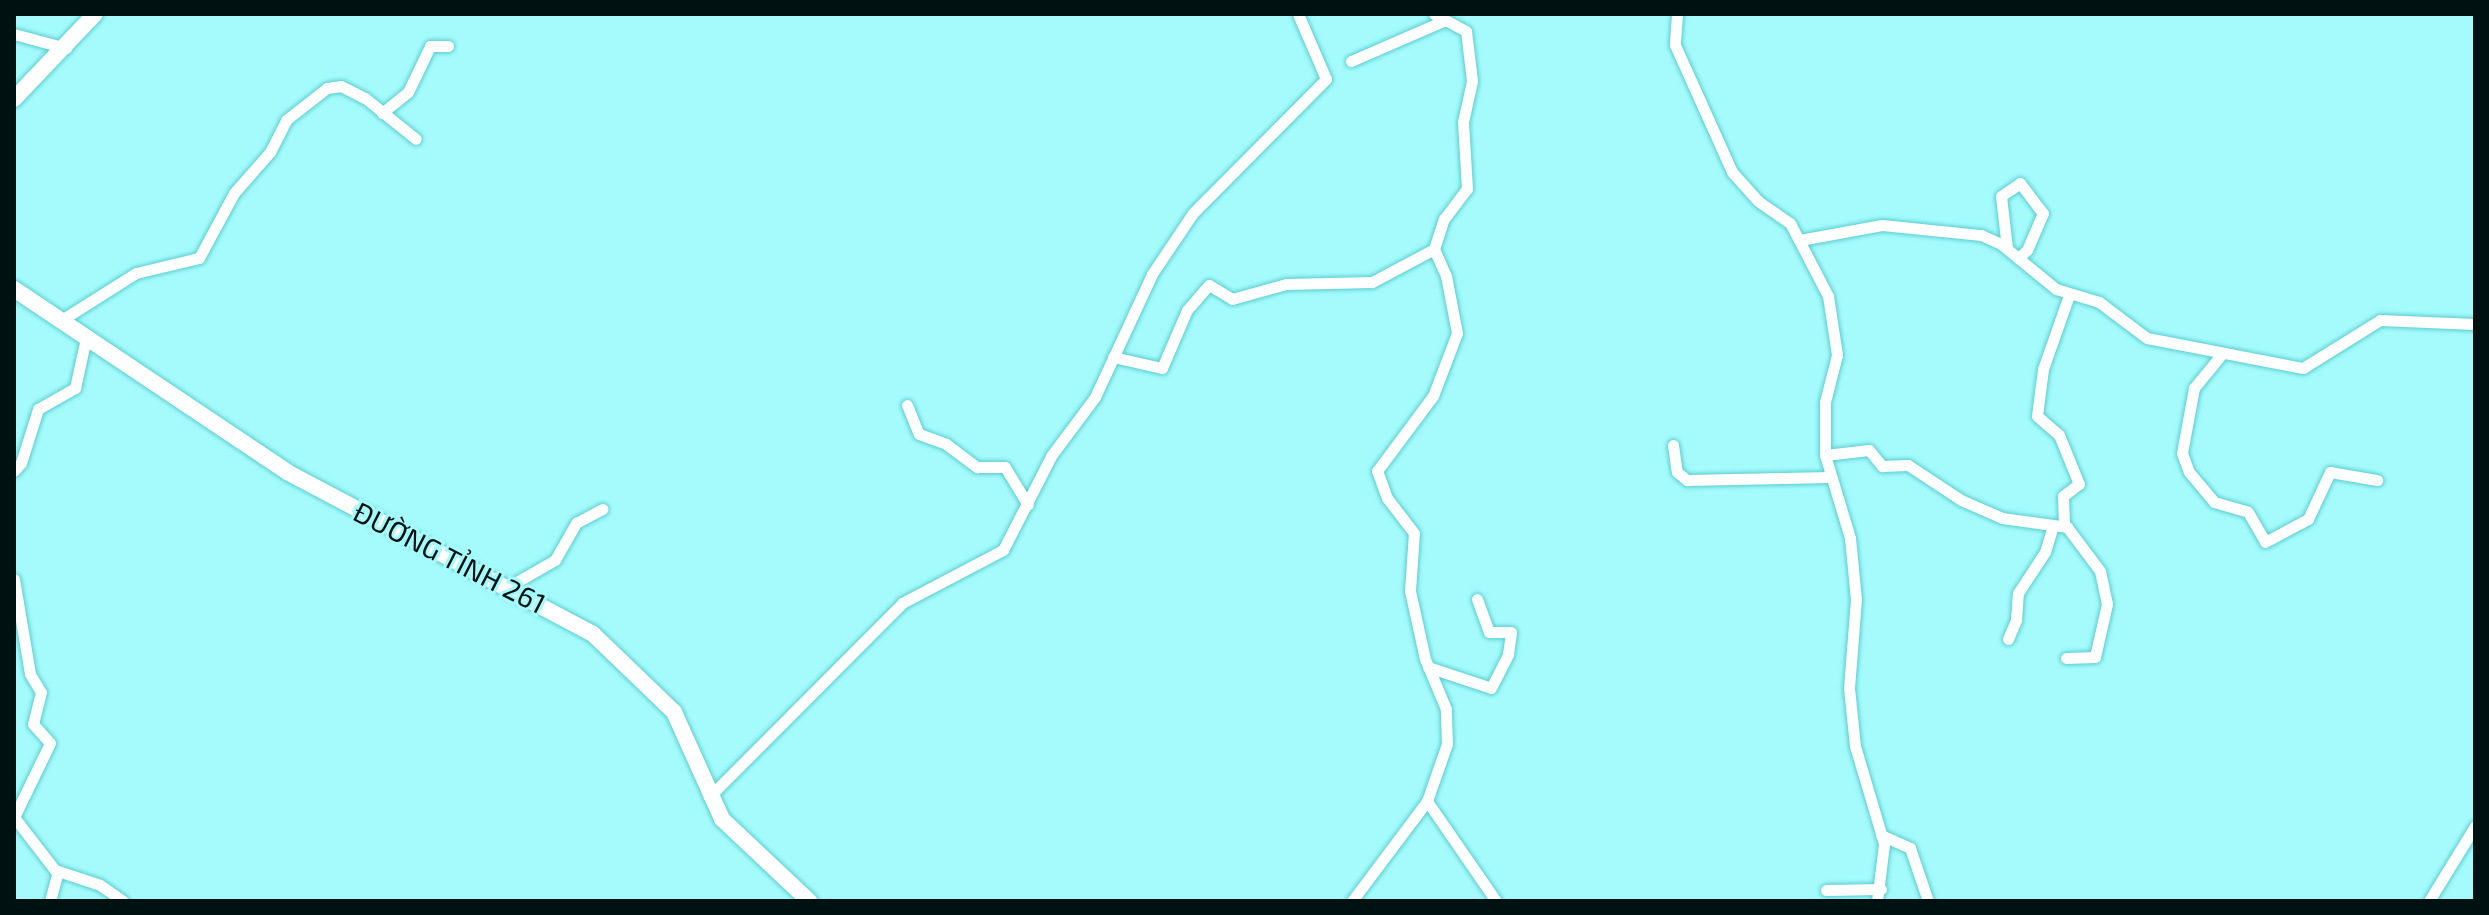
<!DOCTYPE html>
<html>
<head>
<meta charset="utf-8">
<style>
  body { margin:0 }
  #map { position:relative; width:2489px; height:915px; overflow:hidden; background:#a5fbfc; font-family:"Exo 2",sans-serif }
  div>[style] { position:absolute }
  .roads { filter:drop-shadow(0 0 2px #5bcdd0) drop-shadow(0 0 2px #5bcdd0) }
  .street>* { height:11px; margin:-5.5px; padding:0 5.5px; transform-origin:5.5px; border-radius:5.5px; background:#fff }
  .secondary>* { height:16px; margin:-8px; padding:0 8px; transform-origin:8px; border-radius:8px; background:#fff }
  span { translate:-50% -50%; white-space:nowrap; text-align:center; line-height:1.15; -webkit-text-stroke:6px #a5fbfc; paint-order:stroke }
  .street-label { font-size:28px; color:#011 }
  .frame { position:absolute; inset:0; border:16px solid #011; pointer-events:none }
</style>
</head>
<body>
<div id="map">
  <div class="roads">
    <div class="street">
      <div style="left:1677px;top:14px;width:31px;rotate:94deg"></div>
      <div style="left:1675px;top:45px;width:139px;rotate:65.8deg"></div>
      <div style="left:1732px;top:172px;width:39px;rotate:48deg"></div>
      <div style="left:1758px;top:201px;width:39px;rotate:35deg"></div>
      <div style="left:1790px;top:223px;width:82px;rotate:62.5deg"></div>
      <div style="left:1828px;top:296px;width:60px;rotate:81.3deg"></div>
      <div style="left:1837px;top:355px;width:49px;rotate:104.3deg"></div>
      <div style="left:1825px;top:402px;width:53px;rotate:90deg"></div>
      <div style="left:1825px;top:455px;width:87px;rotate:73.2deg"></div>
      <div style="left:1850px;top:538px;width:61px;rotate:84.4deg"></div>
      <div style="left:1856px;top:599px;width:89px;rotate:94.5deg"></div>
      <div style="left:1849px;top:688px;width:58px;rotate:84.1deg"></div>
      <div style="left:1855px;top:746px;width:102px;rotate:73.5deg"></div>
      <div style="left:1884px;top:844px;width:57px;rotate:97deg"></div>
      <div style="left:14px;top:34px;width:54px;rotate:15.1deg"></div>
      <div style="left:1351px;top:61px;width:100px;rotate:-23.5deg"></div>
      <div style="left:382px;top:113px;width:33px;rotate:-39deg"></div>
      <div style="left:408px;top:92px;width:51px;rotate:-64.4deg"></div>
      <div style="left:430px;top:46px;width:18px"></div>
      <div style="left:1800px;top:240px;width:83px;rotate:-10.4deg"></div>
      <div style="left:1882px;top:225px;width:100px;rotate:5.8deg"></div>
      <div style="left:1981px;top:235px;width:22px;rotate:24deg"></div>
      <div style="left:2001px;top:244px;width:71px;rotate:39.3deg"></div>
      <div style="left:2056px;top:289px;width:45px;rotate:16.8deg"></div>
      <div style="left:2099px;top:302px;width:60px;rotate:36.9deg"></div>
      <div style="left:2147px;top:338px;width:159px;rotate:10.9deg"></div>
      <div style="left:2303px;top:368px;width:91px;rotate:-31.9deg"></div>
      <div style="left:2380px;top:320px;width:95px;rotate:2.4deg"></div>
      <div style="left:2007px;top:248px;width:52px;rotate:-96.6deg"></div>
      <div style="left:2001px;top:196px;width:23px;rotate:-34deg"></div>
      <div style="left:2020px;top:183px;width:38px;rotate:53deg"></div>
      <div style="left:2043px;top:213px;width:40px;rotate:113.4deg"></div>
      <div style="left:2027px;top:250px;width:12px;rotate:138deg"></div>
      <div style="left:60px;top:321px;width:90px;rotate:-32.3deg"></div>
      <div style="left:136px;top:273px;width:65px;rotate:-13.4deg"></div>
      <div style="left:199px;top:258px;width:74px;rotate:-61.7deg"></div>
      <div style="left:234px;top:193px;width:55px;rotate:-48.7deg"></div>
      <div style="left:270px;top:152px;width:36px;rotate:-63deg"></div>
      <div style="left:286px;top:120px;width:52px;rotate:-38deg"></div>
      <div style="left:327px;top:88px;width:14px;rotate:-8deg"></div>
      <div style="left:341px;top:86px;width:27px;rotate:27deg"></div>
      <div style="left:365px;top:98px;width:65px;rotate:38.8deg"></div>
      <div style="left:2221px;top:355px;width:43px;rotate:129.3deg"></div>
      <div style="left:2194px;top:388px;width:66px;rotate:100.5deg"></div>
      <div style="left:2182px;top:453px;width:20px;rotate:70deg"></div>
      <div style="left:2189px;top:472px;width:39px;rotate:50deg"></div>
      <div style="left:2214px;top:502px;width:35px;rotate:16deg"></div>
      <div style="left:2248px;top:512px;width:34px;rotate:60deg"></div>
      <div style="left:2265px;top:542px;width:49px;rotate:-28.1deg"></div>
      <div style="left:2308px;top:519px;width:52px;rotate:-64.9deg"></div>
      <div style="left:2330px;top:472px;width:48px;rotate:9.7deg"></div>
      <div style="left:1113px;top:357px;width:50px;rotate:12.7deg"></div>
      <div style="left:1162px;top:368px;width:63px;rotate:-66.7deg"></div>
      <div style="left:1187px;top:310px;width:33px;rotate:-49deg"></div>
      <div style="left:1209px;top:285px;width:27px;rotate:31deg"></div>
      <div style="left:1232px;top:299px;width:56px;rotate:-15.5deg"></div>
      <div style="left:1286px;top:284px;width:86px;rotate:-1.3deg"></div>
      <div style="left:1372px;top:282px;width:70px;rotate:-28deg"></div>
      <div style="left:907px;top:405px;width:31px;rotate:68deg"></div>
      <div style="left:919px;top:434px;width:29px;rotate:20deg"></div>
      <div style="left:946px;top:444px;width:39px;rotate:37deg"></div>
      <div style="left:977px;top:467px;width:28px"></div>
      <div style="left:1005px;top:467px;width:44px;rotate:58.8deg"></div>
      <div style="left:1673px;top:445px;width:27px;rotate:82deg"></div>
      <div style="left:1677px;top:472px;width:13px;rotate:39deg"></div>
      <div style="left:1687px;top:480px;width:144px;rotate:-1.2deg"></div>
      <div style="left:1825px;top:455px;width:44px;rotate:-6.5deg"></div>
      <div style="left:1869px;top:450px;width:21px;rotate:51deg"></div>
      <div style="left:1882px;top:466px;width:26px;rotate:-2deg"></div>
      <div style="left:1908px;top:465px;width:64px;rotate:33.4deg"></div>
      <div style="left:1961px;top:500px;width:45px;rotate:23.7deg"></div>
      <div style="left:2002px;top:518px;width:66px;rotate:7.9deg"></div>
      <div style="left:2067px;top:527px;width:55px;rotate:53.1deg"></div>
      <div style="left:2100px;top:571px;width:34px;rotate:78deg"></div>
      <div style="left:2107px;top:604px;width:54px;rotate:102.8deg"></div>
      <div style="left:2095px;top:657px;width:29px;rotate:178deg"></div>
      <div style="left:14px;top:471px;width:11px;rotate:-49deg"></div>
      <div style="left:21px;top:463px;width:57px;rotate:-72.5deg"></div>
      <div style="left:38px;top:409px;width:43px;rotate:-29.6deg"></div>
      <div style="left:75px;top:388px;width:51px;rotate:-77.6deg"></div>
      <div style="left:2064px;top:525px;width:29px;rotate:-92deg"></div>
      <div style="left:2063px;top:496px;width:20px;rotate:-37deg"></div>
      <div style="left:2079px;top:484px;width:53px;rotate:-112.2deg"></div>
      <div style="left:2059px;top:435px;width:29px;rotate:-139deg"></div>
      <div style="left:2037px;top:416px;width:47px;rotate:-82.7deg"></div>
      <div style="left:2043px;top:369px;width:78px;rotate:-70.6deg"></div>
      <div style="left:14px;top:579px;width:96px;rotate:80.4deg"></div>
      <div style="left:30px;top:674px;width:21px;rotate:59deg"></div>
      <div style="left:41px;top:692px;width:33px;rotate:104deg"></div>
      <div style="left:33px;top:724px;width:25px;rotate:48deg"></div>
      <div style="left:50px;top:743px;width:82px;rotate:115.9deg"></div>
      <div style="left:14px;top:817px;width:67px;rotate:52.3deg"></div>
      <div style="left:55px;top:870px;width:47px;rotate:18.4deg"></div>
      <div style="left:100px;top:885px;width:28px;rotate:35deg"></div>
      <div style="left:508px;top:587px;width:54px;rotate:-29.9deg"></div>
      <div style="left:555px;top:560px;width:43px;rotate:-60.4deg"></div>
      <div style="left:576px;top:523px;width:30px;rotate:-28deg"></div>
      <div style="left:2008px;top:639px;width:21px;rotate:-67deg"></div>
      <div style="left:2016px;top:620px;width:27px;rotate:-86deg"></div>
      <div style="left:2018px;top:593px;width:49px;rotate:-56.6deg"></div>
      <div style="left:2045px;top:552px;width:28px;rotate:-73deg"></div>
      <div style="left:1428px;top:667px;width:66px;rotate:18.4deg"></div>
      <div style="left:1491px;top:688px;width:38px;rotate:-63deg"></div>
      <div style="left:1508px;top:654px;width:22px;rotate:-82deg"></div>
      <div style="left:1511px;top:632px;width:22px;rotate:180deg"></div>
      <div style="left:1489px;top:632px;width:35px;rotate:-110deg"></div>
      <div style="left:709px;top:797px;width:274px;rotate:-45.1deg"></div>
      <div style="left:902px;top:603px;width:114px;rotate:-27.7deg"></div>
      <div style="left:1003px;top:550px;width:106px;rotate:-62.9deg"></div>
      <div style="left:1051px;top:456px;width:74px;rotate:-53.3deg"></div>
      <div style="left:1095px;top:397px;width:136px;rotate:-65.1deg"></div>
      <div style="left:1152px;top:274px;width:73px;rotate:-56.1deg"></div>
      <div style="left:1193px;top:213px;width:189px;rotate:-45.2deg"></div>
      <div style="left:1326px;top:79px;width:71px;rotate:-113.3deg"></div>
      <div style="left:1427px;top:801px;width:121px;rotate:55.4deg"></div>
      <div style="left:1881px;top:835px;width:32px;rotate:24deg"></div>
      <div style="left:1910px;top:848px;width:56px;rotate:71.2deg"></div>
      <div style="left:1826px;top:890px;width:55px;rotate:-1deg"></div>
      <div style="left:50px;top:901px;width:31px;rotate:-75deg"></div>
      <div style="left:1352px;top:901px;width:125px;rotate:-53.1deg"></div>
      <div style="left:1427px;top:801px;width:60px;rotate:-70.7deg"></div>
      <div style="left:1447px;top:744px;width:35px;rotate:-92deg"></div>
      <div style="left:1446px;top:709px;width:54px;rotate:-112.8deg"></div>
      <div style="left:1425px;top:659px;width:70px;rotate:-102.4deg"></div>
      <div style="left:1410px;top:591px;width:58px;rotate:-86.1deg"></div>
      <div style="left:1414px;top:533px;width:44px;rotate:-127.6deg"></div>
      <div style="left:1387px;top:498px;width:29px;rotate:-110deg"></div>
      <div style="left:1377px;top:471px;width:94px;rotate:-53.3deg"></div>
      <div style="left:1433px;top:396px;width:67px;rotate:-69.1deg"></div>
      <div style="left:1457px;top:333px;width:58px;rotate:-100.9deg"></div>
      <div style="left:1446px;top:276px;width:30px;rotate:-114deg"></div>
      <div style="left:1434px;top:249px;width:32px;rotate:-72deg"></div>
      <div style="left:1444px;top:219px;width:38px;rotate:-53deg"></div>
      <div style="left:1467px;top:189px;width:67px;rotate:-93.4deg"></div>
      <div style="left:1463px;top:122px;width:42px;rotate:-77.6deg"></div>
      <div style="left:1472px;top:81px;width:50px;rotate:-96.8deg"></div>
      <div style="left:1466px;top:31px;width:36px;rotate:-152deg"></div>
      <div style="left:2429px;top:901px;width:88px;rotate:-58.5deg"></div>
    </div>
    <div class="secondary">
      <div style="left:14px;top:99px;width:117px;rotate:-46.4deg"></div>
      <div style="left:14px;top:289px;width:329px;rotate:33.8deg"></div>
      <div style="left:287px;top:472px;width:346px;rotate:27.9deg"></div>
      <div style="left:593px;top:634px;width:112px;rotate:43.9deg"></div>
      <div style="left:674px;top:712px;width:117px;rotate:65.8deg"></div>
      <div style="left:722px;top:819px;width:120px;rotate:43.3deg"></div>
    </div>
  </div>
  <div class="street-label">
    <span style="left:450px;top:557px;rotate:27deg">ĐƯỜNG TỈNH 261</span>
  </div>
  <div class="frame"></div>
</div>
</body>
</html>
